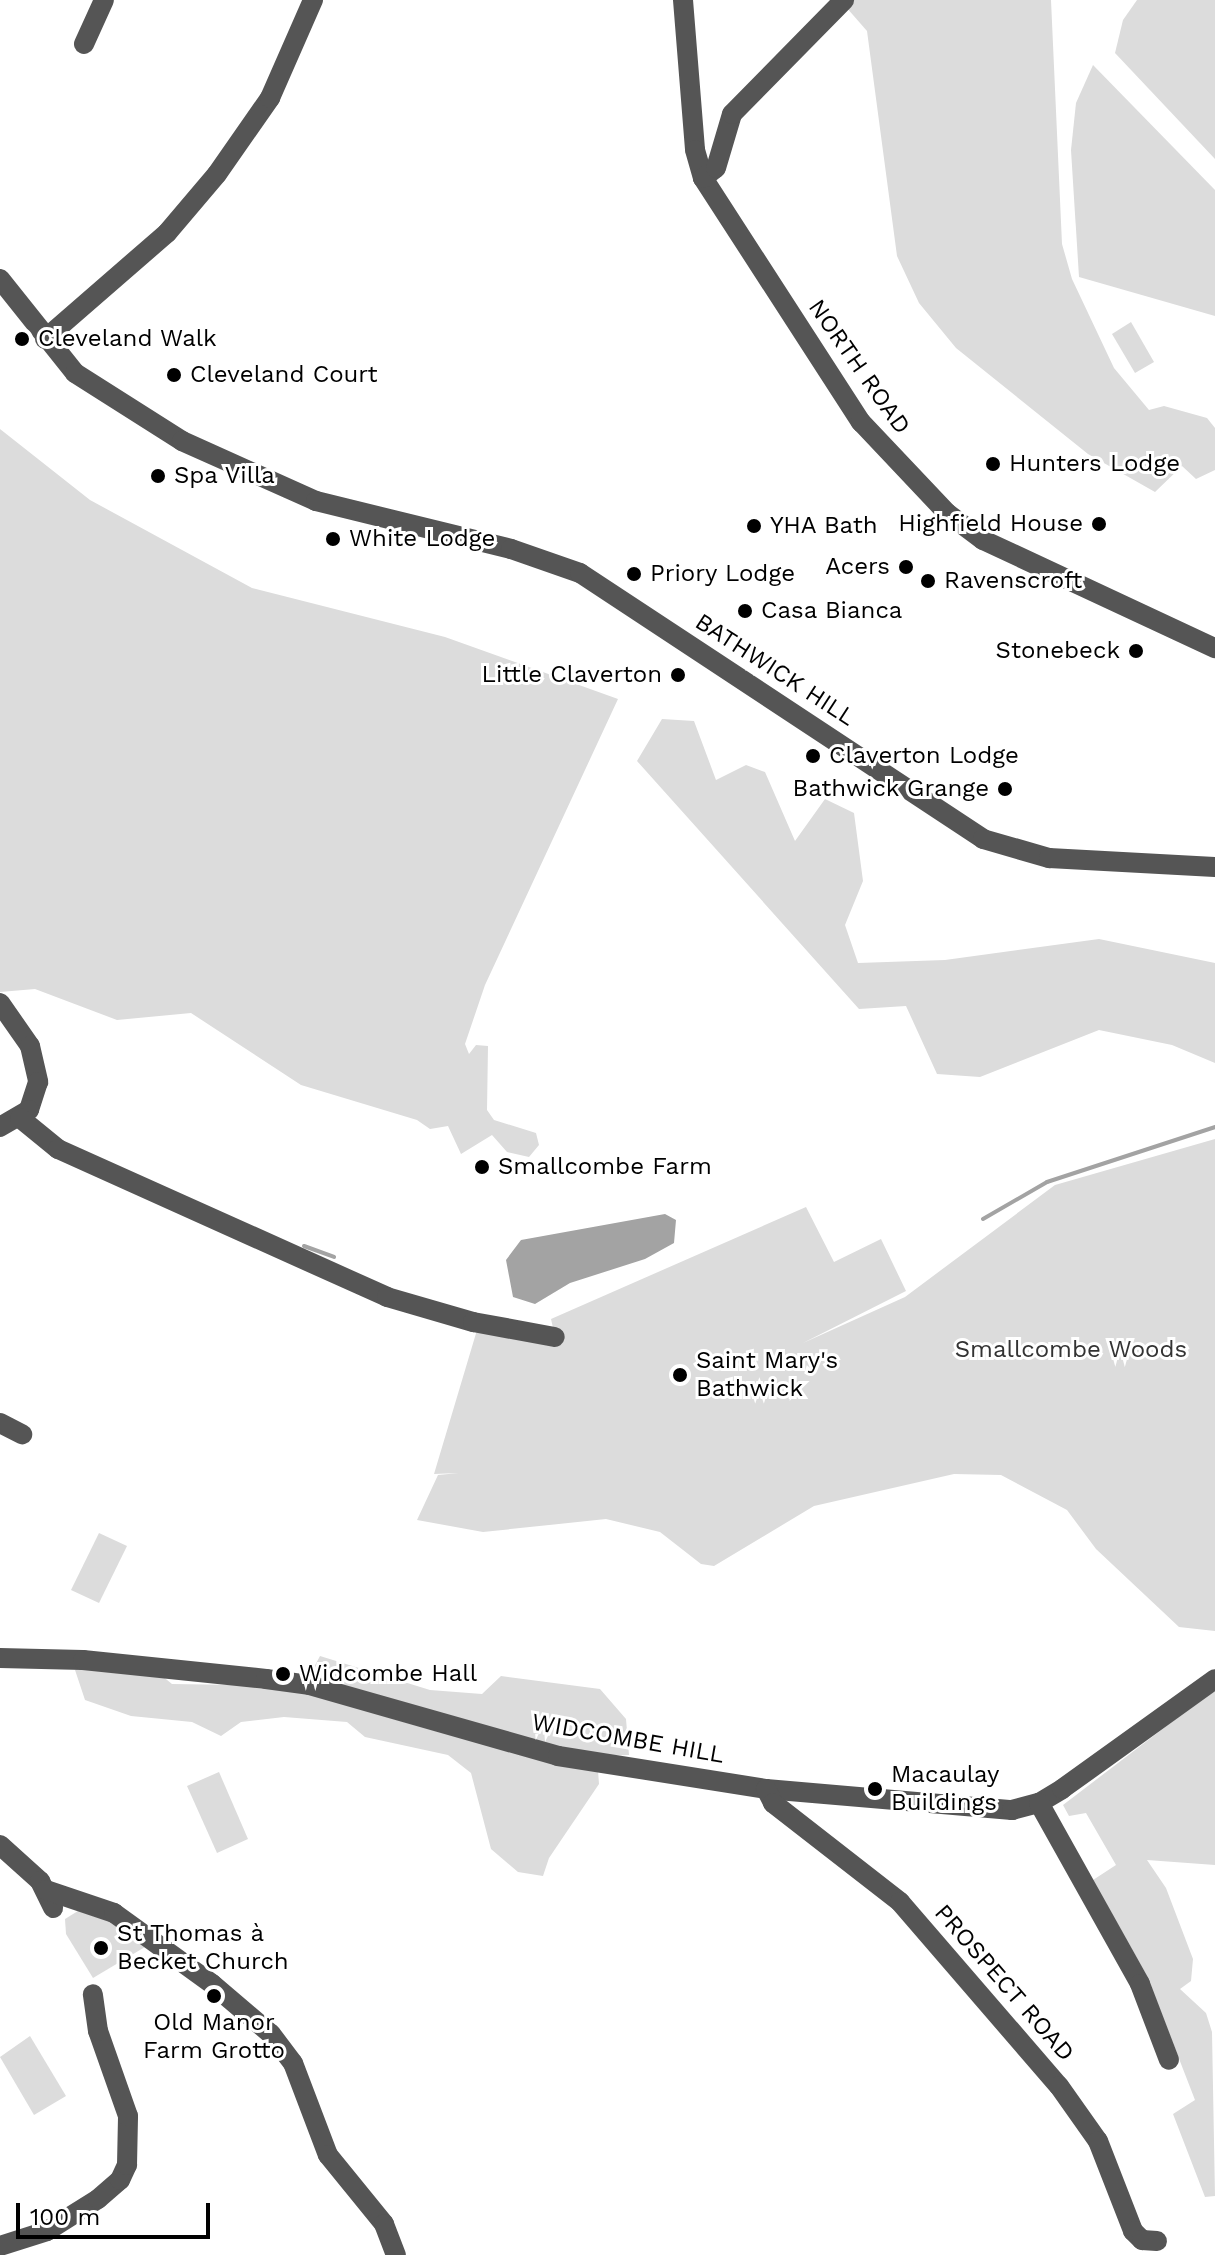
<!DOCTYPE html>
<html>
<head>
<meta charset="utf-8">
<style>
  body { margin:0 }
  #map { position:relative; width:1215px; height:2255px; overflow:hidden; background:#fff; font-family:"Work Sans",sans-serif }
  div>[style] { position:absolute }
  .green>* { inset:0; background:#dcdcdc }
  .water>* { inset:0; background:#a3a3a3 }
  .stream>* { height:4px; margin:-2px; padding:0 2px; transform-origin:2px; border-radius:2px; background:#a3a3a3 }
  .minor>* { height:20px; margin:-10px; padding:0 10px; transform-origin:10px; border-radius:10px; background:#555 }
  .dots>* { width:22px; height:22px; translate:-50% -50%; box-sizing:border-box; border:4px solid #fff; border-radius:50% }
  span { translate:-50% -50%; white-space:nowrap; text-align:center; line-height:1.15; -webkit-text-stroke:6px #fff; paint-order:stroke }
  .poi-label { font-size:24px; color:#000 }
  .left { translate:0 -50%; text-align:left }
  .right { translate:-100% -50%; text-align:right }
  .street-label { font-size:24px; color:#000 }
  .park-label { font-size:24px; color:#333 }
  .scale { position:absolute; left:16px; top:2203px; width:194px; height:36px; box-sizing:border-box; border:4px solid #000; border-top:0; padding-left:10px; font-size:24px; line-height:28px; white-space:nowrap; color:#000; -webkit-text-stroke:6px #fff; paint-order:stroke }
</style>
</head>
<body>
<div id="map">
  <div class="green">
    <div style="clip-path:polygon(852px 0,1051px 0,1062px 244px,1072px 279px,1114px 368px,1149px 410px,1164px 406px,1207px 418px,1215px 428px,1215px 470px,1196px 479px,1182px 466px,1155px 492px,1088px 454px,956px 348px,919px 303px,897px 256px,867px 31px,846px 7px)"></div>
    <div style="clip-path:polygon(1137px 0,1215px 0,1215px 159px,1115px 53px,1123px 20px)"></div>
    <div style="clip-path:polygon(1093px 65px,1215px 190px,1215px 316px,1079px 277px,1071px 150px,1076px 103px)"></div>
    <div style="clip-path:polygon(1131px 322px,1154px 362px,1135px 373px,1112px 334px)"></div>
    <div style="clip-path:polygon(0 429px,90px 500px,252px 588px,445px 637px,618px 699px,485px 985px,465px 1044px,469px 1054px,476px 1045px,488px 1046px,487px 1110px,494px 1120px,536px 1133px,539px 1145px,529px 1157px,507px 1152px,492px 1135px,461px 1154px,448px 1126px,430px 1129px,417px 1120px,301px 1085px,191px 1013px,117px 1020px,35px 989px,0 992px)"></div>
    <div style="clip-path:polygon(662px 719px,694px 721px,716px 780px,746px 765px,765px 772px,795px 841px,825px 799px,854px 813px,863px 881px,845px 925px,858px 963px,945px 960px,1099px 939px,1215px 963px,1215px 1063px,1172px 1045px,1099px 1030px,980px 1077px,937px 1074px,906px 1006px,859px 1009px,637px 761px)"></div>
    <div style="clip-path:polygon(1215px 1139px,1215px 1631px,1179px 1627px,1096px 1549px,1067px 1510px,1001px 1475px,954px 1474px,814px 1506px,714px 1566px,701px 1564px,660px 1532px,606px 1519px,483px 1532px,417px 1520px,438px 1475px,459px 1473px,434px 1474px,477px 1330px,555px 1337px,551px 1319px,806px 1207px,834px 1262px,881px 1239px,906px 1291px,803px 1343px,905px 1297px,1055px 1185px)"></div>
    <div style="clip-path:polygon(99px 1533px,127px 1546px,99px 1603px,71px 1590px)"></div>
    <div style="clip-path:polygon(93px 1652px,139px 1657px,172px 1684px,304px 1686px,320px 1656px,430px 1690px,482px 1694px,501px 1676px,600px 1689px,626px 1719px,629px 1755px,597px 1756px,599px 1784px,549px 1858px,543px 1876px,518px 1872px,491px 1849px,471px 1773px,448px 1755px,365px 1737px,347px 1722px,284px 1717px,241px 1722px,221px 1736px,192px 1722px,131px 1716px,85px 1700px,75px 1670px)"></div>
    <div style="clip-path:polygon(1215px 1689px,1215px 1865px,1147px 1860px,1166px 1888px,1193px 1959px,1191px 1981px,1180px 1989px,1206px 2013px,1212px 2032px,1215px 2196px,1205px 2197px,1173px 2114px,1195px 2100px,1147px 1976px,1093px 1880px,1116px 1865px,1086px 1813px,1069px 1816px,1063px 1805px)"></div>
    <div style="clip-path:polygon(219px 1772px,248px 1839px,217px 1853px,187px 1786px)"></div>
    <div style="clip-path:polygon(86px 1906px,150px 1944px,93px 1978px,66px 1934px,65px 1919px)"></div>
    <div style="clip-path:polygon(30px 2036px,66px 2096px,34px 2115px,0 2057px)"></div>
  </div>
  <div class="water">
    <div style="clip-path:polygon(665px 1214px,676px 1220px,674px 1243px,645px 1259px,570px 1283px,535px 1304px,513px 1297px,506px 1260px,521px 1240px)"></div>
  </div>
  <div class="stream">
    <div style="left:983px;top:1219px;width:74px;rotate:-30deg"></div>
    <div style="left:1047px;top:1182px;width:177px;rotate:-18.1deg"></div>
    <div style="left:304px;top:1246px;width:32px;rotate:20deg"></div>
  </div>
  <div class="minor">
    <div style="left:683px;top:0;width:150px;rotate:85.4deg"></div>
    <div style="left:695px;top:150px;width:29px;rotate:74deg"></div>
    <div style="left:703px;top:178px;width:291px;rotate:57.1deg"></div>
    <div style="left:861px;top:422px;width:125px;rotate:46.6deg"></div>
    <div style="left:947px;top:513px;width:45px;rotate:36.9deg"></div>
    <div style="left:983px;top:540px;width:256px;rotate:25deg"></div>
    <div style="left:84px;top:44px;width:48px;rotate:-65.6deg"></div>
    <div style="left:703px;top:178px;width:16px;rotate:-38deg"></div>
    <div style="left:716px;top:168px;width:56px;rotate:-73.5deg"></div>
    <div style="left:732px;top:114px;width:160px;rotate:-45.5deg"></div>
    <div style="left:0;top:279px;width:120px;rotate:51.4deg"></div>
    <div style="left:75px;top:373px;width:127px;rotate:32.4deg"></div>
    <div style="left:182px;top:441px;width:147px;rotate:24.1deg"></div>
    <div style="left:316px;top:501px;width:201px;rotate:13.8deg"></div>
    <div style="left:511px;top:549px;width:73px;rotate:19.2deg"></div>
    <div style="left:580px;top:573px;width:483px;rotate:33.4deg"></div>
    <div style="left:983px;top:839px;width:69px;rotate:16.1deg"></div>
    <div style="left:1049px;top:858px;width:166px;rotate:3.1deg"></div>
    <div style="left:45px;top:339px;width:162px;rotate:-41deg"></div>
    <div style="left:167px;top:233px;width:77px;rotate:-49.7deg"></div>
    <div style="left:217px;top:174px;width:93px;rotate:-55.1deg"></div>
    <div style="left:270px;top:98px;width:107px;rotate:-66.3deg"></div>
    <div style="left:0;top:1003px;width:52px;rotate:55.1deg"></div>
    <div style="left:30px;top:1046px;width:37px;rotate:77deg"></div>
    <div style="left:38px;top:1082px;width:29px;rotate:108deg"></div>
    <div style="left:29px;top:1110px;width:34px;rotate:150deg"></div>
    <div style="left:20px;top:1118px;width:49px;rotate:39.2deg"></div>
    <div style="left:58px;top:1149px;width:361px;rotate:24.2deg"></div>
    <div style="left:387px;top:1297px;width:90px;rotate:16.2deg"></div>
    <div style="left:473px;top:1322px;width:83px;rotate:10.4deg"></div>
    <div style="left:0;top:1423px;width:25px;rotate:27deg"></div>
    <div style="left:0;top:1658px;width:83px;rotate:1.4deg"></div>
    <div style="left:83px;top:1660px;width:184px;rotate:5.9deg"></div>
    <div style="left:266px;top:1679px;width:43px;rotate:7.9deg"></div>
    <div style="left:309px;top:1685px;width:259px;rotate:15.9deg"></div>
    <div style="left:558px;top:1756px;width:211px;rotate:9deg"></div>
    <div style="left:766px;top:1789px;width:247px;rotate:4.9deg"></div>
    <div style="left:1012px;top:1810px;width:28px;rotate:-15deg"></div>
    <div style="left:1039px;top:1803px;width:27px;rotate:-31deg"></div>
    <div style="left:1062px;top:1789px;width:188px;rotate:-35.7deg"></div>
    <div style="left:766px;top:1789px;width:16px;rotate:63deg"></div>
    <div style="left:773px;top:1803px;width:161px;rotate:37.9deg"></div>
    <div style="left:900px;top:1902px;width:243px;rotate:49.2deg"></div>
    <div style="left:1059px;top:2086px;width:67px;rotate:54.7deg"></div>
    <div style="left:1098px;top:2141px;width:97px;rotate:68.7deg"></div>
    <div style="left:1133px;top:2231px;width:13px;rotate:45deg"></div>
    <div style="left:1142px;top:2240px;width:15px;rotate:4deg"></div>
    <div style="left:1039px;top:1803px;width:207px;rotate:60.8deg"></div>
    <div style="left:1140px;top:1984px;width:81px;rotate:69.1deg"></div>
    <div style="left:0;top:1845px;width:54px;rotate:42deg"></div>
    <div style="left:40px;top:1881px;width:30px;rotate:64deg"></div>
    <div style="left:46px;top:1890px;width:72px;rotate:18.7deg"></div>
    <div style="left:114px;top:1913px;width:121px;rotate:35.9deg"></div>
    <div style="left:212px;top:1984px;width:77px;rotate:40.3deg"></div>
    <div style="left:271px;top:2034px;width:36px;rotate:53deg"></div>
    <div style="left:293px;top:2063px;width:98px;rotate:69.2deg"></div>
    <div style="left:328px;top:2155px;width:89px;rotate:50.9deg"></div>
    <div style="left:384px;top:2224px;width:33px;rotate:69deg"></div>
    <div style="left:0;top:2246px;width:49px;rotate:-17.7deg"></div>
    <div style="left:47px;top:2231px;width:60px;rotate:-32.1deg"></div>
    <div style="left:98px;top:2199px;width:29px;rotate:-41deg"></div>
    <div style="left:120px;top:2180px;width:17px;rotate:-65deg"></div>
    <div style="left:127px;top:2165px;width:49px;rotate:-88.8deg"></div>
    <div style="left:128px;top:2116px;width:90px;rotate:-109.4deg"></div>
    <div style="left:98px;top:2031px;width:37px;rotate:-98deg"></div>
  </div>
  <div class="dots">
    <div style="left:22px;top:339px;background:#000"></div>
    <div style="left:174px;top:375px;background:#000"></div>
    <div style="left:993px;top:464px;background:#000"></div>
    <div style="left:158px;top:476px;background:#000"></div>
    <div style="left:1099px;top:524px;background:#000"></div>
    <div style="left:754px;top:526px;background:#000"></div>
    <div style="left:333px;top:539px;background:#000"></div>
    <div style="left:906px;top:567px;background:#000"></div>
    <div style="left:634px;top:574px;background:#000"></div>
    <div style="left:928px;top:581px;background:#000"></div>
    <div style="left:745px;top:611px;background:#000"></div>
    <div style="left:1136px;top:651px;background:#000"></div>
    <div style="left:678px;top:675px;background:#000"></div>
    <div style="left:813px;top:756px;background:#000"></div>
    <div style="left:1005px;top:789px;background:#000"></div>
    <div style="left:482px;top:1167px;background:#000"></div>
    <div style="left:680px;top:1375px;background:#000"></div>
    <div style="left:283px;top:1674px;background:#000"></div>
    <div style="left:875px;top:1789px;background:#000"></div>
    <div style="left:101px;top:1948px;background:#000"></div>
    <div style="left:214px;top:1996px;background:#000"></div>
  </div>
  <div class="poi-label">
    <span class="left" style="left:38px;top:339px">Cleveland Walk</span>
    <span class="left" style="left:190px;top:375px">Cleveland Court</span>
    <span class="left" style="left:1009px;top:464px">Hunters Lodge</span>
    <span class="left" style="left:174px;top:476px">Spa Villa</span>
    <span class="right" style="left:1083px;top:524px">Highfield House</span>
    <span class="left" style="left:770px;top:526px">YHA Bath</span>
    <span class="left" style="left:349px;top:539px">White Lodge</span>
    <span class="right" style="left:890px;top:567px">Acers</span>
    <span class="left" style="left:650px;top:574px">Priory Lodge</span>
    <span class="left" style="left:944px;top:581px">Ravenscroft</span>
    <span class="left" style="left:761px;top:611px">Casa Bianca</span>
    <span class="right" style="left:1120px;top:651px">Stonebeck</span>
    <span class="right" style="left:662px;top:675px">Little Claverton</span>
    <span class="left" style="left:829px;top:756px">Claverton Lodge</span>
    <span class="right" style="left:989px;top:789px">Bathwick Grange</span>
    <span class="left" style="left:498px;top:1167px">Smallcombe Farm</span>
    <span class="left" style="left:696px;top:1375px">Saint Mary's<br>Bathwick</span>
    <span class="left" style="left:299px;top:1674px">Widcombe Hall</span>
    <span class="left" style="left:891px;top:1789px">Macaulay<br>Buildings</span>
    <span class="left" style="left:117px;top:1948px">St Thomas à<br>Becket Church</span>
    <span style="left:214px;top:2037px">Old Manor<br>Farm Grotto</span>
  </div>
  <div class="street-label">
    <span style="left:859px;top:367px;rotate:55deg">NORTH ROAD</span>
    <span style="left:775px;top:670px;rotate:33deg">BATHWICK HILL</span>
    <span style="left:628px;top:1739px;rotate:10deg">WIDCOMBE HILL</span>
    <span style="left:1004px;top:1983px;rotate:49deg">PROSPECT ROAD</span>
  </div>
  <div class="park-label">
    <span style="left:1071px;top:1350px">Smallcombe Woods</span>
  </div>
  <div class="scale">100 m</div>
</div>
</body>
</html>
